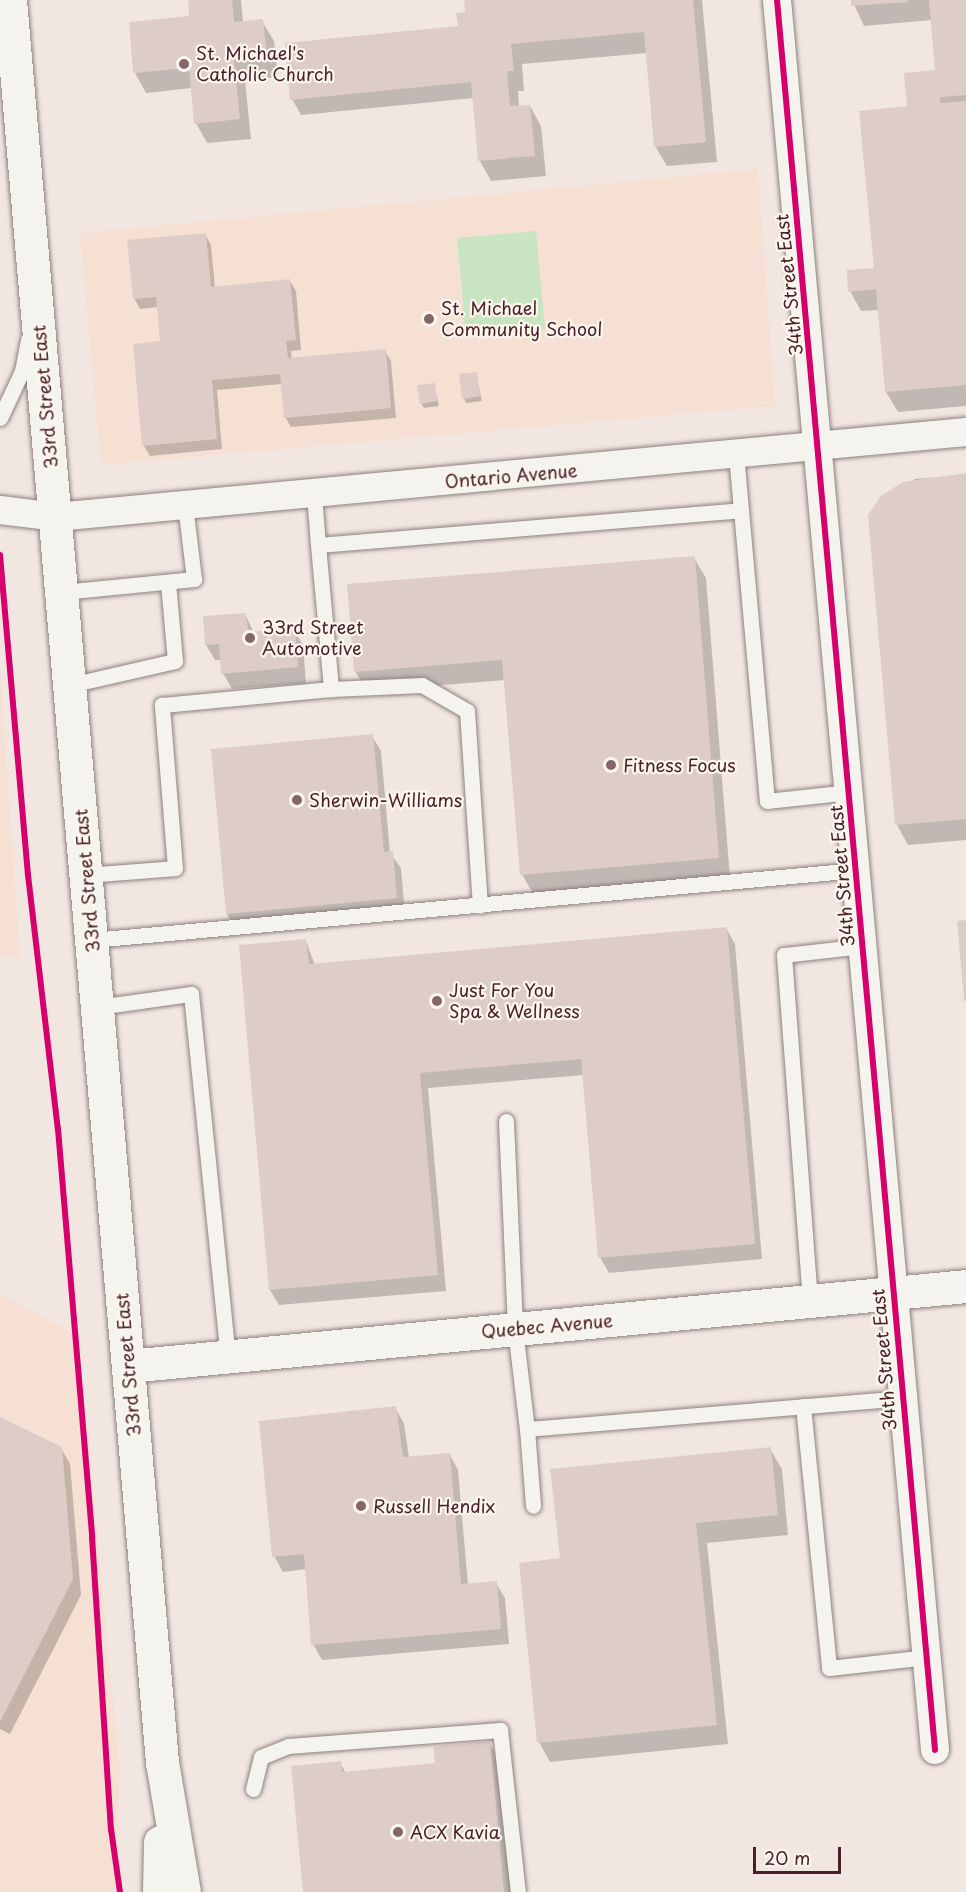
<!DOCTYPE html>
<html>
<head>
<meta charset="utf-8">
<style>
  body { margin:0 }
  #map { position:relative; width:966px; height:1892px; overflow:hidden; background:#f2e7e0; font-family:"Playpen Sans",sans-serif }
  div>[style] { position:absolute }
  .built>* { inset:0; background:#f6e0d4 }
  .green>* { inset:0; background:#c8e4c1 }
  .shadow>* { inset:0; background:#0003 }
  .building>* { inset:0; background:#decdc7 }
  .roads { filter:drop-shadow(0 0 2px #8e8180) drop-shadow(0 0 2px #8e8180) }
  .service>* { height:15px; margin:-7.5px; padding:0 7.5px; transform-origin:7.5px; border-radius:7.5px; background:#f5f3ee }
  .minor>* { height:28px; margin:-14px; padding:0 14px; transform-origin:14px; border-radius:14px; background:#f5f3ee }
  .tertiary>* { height:33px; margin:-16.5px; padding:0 16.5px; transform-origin:16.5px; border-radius:16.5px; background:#f5f3ee }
  .secondary>* { height:33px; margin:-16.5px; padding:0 16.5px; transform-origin:16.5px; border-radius:16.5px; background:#f5f3ee }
  .cycleway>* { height:6px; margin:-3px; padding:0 3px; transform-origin:3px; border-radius:3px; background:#d6006c }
  .dots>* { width:16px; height:16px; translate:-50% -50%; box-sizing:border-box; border:3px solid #fbf7ec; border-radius:50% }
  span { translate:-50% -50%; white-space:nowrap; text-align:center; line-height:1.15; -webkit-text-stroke:4.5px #fbf7ec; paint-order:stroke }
  .poi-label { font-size:18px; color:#4a1f2b }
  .left { translate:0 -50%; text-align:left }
  .street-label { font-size:18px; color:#4a1f2b }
  .scale { position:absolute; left:753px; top:1847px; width:88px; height:27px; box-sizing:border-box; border:3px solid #4a1f2b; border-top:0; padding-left:8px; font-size:18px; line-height:21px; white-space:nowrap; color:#4a1f2b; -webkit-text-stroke:4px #fbf7ec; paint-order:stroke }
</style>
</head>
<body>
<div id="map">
  <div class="built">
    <div style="clip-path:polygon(758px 169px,775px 406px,101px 465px,80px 233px)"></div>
    <div style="clip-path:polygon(0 671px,20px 957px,0 959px)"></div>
    <div style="clip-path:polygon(0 1293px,78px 1336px,120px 1771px,115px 1892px,0 1892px)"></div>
  </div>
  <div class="green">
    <div style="clip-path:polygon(536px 231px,545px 329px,466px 337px,457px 238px)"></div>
  </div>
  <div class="shadow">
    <div style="clip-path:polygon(189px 0,241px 0,243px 22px,262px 21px,274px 41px,278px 77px,245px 80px,251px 139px,207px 143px,196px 123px,192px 88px,146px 93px,135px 73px,130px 23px,191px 18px)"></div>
    <div style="clip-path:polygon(466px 0,702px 0,717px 162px,667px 166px,655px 146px,647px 53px,522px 64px,524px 91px,518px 91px,519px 107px,530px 106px,541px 126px,546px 176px,491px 181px,480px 161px,474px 98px,301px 115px,292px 99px,460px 27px,467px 13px)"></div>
    <div style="clip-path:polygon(852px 0,966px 0,966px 406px,898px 412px,886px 392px,879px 310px,861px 311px,850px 291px,876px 269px,908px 108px,937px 72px,932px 20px,864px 26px)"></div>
    <div style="clip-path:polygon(205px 234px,211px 245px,215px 288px,290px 281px,296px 291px,301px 350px,291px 351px,292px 360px,385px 351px,391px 361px,396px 418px,291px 427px,285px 417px,282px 384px,217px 390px,222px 449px,150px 456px,144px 446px,134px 345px,162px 342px,159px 307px,140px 309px,134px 298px)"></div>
    <div style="clip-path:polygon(476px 374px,482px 401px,466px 403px,464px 398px)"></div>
    <div style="clip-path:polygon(434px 385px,439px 406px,424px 408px,421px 403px)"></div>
    <div style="clip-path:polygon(966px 475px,966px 840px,908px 845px,897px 825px,882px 497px,915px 479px)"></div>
    <div style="clip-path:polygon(694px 558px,706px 578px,730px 878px,533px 894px,522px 874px,506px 680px,367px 691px,355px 671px)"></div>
    <div style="clip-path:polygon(245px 614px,254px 633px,294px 630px,303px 645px,306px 683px,232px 689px,223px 673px,222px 660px,215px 660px,206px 645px)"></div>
    <div style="clip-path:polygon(372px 736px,381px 751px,390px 853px,401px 868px,405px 914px,236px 929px,227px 914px)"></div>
    <div style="clip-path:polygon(726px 928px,735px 944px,762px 1259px,609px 1273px,600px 1257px,584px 1075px,428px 1088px,446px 1291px,279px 1305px,270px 1290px,306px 941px,315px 965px)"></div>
    <div style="clip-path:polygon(395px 1408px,404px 1423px,409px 1458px,450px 1455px,458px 1470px,468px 1585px,496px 1583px,505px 1598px,509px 1644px,322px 1660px,313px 1644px,307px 1569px,283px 1572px,274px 1556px)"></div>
    <div style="clip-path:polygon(0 1419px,61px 1448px,70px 1464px,81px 1595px,10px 1734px,0 1729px)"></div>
    <div style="clip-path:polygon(770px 1449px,782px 1469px,788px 1535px,707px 1543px,728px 1744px,550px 1762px,539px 1742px,561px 1560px)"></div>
    <div style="clip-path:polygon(489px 1743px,501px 1763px,513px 1892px,304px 1892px,340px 1763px,346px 1773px,436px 1764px)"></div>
  </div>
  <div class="building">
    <div style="clip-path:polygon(188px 0,232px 0,234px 22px,263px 19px,267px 57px,234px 60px,240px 119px,194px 124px,189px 68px,133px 73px,129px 22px,189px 16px)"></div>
    <div style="clip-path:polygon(464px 0,693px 0,706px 142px,654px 147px,644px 32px,511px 44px,514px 71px,507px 71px,510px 106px,530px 105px,535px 156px,478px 161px,471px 82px,290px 100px,285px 43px,458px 26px,456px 13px,465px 12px)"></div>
    <div style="clip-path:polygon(851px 0,908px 0,908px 2px,851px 6px)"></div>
    <div style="clip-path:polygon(929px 0,966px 0,966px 95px,940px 97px,940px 103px,966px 101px,966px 385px,885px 392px,876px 289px,848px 292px,847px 270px,874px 268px,859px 111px,907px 106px,904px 73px,935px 70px)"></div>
    <div style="clip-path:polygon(206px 233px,211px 287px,290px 279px,296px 340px,286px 341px,288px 358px,386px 349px,391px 408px,284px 418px,280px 374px,212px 380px,217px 439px,142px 446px,133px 344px,160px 341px,156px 297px,133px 299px,127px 240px)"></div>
    <div style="clip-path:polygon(477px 372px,480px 396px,462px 399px,459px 374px)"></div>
    <div style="clip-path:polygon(435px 383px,437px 401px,420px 404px,417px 385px)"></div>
    <div style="clip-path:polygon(966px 473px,966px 819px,895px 825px,868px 515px,881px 496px,903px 482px)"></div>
    <div style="clip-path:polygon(695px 556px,719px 858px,520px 875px,502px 660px,354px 672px,347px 584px)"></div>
    <div style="clip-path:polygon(246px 613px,248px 632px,295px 628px,298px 667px,221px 674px,219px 644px,205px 645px,203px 616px)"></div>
    <div style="clip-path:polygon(373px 734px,384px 852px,393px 851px,397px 898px,226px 914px,211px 749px)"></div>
    <div style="clip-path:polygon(966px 920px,966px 1001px,964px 1001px,957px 921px)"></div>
    <div style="clip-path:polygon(727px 927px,755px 1244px,598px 1258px,581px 1059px,420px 1073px,438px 1275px,269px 1290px,239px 945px,306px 939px,309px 964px)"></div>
    <div style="clip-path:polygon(396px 1406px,403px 1457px,450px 1453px,461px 1584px,497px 1581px,501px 1629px,311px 1645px,304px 1554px,272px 1557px,259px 1421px)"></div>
    <div style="clip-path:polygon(0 1417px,62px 1447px,73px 1579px,0 1722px)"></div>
    <div style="clip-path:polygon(771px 1447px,778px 1515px,696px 1523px,717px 1725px,537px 1743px,519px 1563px,560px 1558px,550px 1469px)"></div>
    <div style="clip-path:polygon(490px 1741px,504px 1892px,303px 1892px,291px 1766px,341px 1761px,342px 1772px,435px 1763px,433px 1747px)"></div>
  </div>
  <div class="roads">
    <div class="service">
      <div style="left:0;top:418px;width:52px;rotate:-64.9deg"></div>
      <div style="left:22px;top:371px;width:32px;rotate:-79deg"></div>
      <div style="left:736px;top:454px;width:348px;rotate:84.9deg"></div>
      <div style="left:767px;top:801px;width:83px;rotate:-6.2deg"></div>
      <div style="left:314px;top:494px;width:51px;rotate:85.5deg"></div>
      <div style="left:318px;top:545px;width:424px;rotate:-4.7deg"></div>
      <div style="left:318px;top:545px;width:145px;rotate:84.8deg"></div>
      <div style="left:331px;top:689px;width:91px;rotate:-2.5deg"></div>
      <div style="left:422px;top:685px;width:52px;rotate:30deg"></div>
      <div style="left:467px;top:711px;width:195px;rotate:86.2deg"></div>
      <div style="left:62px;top:592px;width:133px;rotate:-5.6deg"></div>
      <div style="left:194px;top:579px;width:75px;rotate:-96.9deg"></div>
      <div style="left:70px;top:685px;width:108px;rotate:-12.9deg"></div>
      <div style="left:175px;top:661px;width:79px;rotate:-95.1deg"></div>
      <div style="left:87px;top:875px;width:88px;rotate:-4.5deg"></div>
      <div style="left:175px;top:868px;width:164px;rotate:-94.6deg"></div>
      <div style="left:162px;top:705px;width:170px;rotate:-5.4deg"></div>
      <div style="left:92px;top:940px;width:768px;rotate:-5.23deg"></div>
      <div style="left:98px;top:1007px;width:94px;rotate:-8deg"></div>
      <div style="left:191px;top:994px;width:365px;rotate:84.2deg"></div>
      <div style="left:506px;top:1121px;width:208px;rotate:87.5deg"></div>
      <div style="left:515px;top:1329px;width:101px;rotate:83.2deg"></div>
      <div style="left:527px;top:1429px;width:377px;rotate:-4.7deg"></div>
      <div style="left:810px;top:1301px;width:347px;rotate:-94.3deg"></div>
      <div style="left:784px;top:955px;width:80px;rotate:-6.5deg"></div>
      <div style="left:803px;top:1406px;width:263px;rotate:84.3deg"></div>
      <div style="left:829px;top:1668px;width:99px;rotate:-6.4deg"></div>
      <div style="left:527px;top:1429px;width:77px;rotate:85.5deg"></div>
      <div style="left:253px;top:1789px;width:33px;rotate:-76deg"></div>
      <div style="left:261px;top:1757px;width:29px;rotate:-22deg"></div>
      <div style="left:288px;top:1746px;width:213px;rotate:-4.3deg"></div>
      <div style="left:500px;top:1730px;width:163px;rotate:83.7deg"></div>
    </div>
    <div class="minor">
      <div style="left:777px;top:0;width:1757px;rotate:84.84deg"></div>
      <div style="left:0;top:510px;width:56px;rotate:7.1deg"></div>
      <div style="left:56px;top:517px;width:914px;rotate:-5.34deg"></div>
    </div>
    <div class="tertiary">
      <div style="left:128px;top:1366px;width:842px;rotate:-5.45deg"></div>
    </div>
    <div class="secondary">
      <div style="left:10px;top:0;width:1769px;rotate:85.07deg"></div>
      <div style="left:162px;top:1762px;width:132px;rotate:80.4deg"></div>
      <div style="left:159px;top:1892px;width:50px;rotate:-88.9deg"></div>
    </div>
  </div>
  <div class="cycleway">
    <div style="left:777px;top:0;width:1757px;rotate:84.84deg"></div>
    <div style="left:0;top:555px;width:321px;rotate:85deg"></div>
    <div style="left:28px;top:875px;width:256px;rotate:83.3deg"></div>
    <div style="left:58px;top:1129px;width:409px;rotate:85.2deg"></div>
    <div style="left:92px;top:1537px;width:293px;rotate:86.3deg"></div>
    <div style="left:111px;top:1829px;width:64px;rotate:81.9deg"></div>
  </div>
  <div class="dots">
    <div style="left:184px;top:64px;background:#85656a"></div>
    <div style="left:429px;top:319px;background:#85656a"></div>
    <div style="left:250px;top:638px;background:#85656a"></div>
    <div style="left:611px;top:765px;background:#85656a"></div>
    <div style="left:297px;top:800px;background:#85656a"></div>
    <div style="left:437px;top:1001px;background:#85656a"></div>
    <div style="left:361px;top:1506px;background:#85656a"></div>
    <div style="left:398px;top:1832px;background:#85656a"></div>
  </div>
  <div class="poi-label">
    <span class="left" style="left:196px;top:64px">St. Michael's<br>Catholic Church</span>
    <span class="left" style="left:441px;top:319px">St. Michael<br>Community School</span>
    <span class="left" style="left:262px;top:638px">33rd Street<br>Automotive</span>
    <span class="left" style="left:623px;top:765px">Fitness Focus</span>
    <span class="left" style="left:309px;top:800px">Sherwin-Williams</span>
    <span class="left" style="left:449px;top:1001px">Just For You<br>Spa &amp; Wellness</span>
    <span class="left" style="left:373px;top:1506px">Russell Hendix</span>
    <span class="left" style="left:410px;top:1832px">ACX Kavia</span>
  </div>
  <div class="street-label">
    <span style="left:789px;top:285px;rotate:-96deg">34th Street East</span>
    <span style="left:45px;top:397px;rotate:-95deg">33rd Street East</span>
    <span style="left:511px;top:476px;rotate:-5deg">Ontario Avenue</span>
    <span style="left:842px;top:876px;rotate:-95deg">34th Street East</span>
    <span style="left:87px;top:881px;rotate:-95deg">33rd Street East</span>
    <span style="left:547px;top:1326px;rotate:-5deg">Quebec Avenue</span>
    <span style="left:884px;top:1360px;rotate:-95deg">34th Street East</span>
    <span style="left:128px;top:1365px;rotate:-95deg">33rd Street East</span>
  </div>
  <div class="scale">20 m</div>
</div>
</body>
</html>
